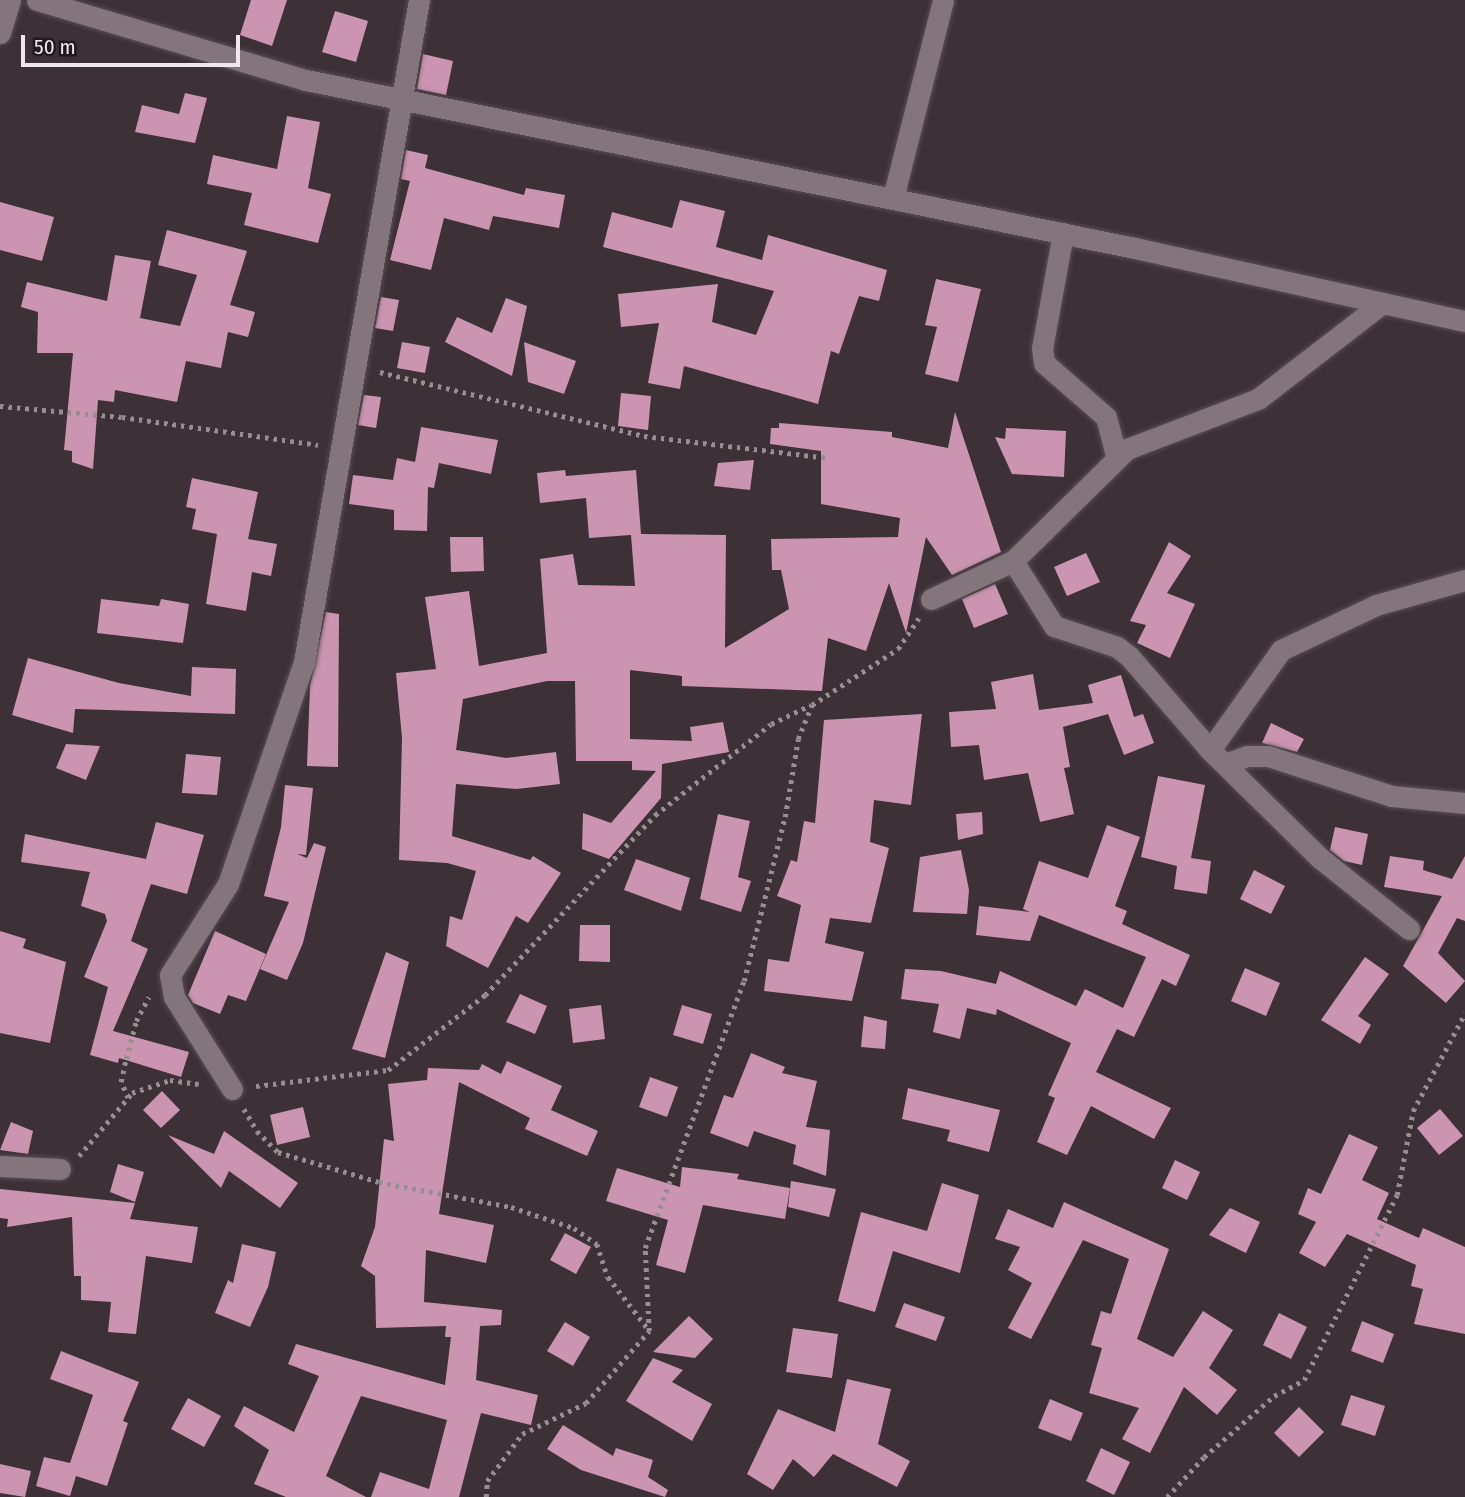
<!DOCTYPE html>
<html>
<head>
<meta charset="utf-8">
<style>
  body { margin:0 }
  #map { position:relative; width:1465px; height:1497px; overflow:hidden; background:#3d3037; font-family:"Fira Sans Condensed",sans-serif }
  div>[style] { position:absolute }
  .building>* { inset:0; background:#cb95b2 }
  .path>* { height:4.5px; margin-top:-2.25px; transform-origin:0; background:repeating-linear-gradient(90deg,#988d92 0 3.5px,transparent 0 8.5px) }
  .roads { filter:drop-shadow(0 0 2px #594e54) drop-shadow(0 0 2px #594e54) }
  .minor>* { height:21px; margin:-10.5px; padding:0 10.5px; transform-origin:10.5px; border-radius:10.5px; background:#84757c }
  span { translate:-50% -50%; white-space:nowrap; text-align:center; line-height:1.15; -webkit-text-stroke:7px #201a1d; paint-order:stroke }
  .scale { position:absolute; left:21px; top:35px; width:219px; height:32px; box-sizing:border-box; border:4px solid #f1e8ec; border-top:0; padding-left:9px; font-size:21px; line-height:24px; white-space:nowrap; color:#f1e8ec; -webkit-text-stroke:5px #201a1d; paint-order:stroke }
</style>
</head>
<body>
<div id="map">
  <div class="building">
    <div style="clip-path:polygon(251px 0,287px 0,272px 46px,240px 35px)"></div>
    <div style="clip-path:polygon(335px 11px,368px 21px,356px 62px,322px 52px)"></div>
    <div style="clip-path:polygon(423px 54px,453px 61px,446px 95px,417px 89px)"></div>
    <div style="clip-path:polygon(185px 93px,207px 98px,195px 143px,135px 132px,142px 105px,179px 114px)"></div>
    <div style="clip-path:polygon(287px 116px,320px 122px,308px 188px,331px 194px,318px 243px,244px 225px,252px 193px,207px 184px,213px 155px,277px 169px)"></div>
    <div style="clip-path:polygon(406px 150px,428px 155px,425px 168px,524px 195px,526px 188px,565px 195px,559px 228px,493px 216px,489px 230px,444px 218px,431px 270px,390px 260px,410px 181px,401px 179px)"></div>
    <div style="clip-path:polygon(680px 200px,725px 211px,716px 247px,762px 260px,768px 235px,887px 270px,879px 301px,859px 296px,839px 354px,831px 351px,818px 404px,684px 366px,680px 389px,648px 383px,659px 323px,621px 327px,618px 294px,718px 284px,712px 322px,756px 335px,774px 291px,603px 247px,612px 212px,672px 228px)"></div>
    <div style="clip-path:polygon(0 202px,54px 217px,42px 261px,0 250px)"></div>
    <div style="clip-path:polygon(167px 230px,247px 251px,230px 305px,255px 312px,248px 337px,228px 332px,221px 368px,186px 361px,177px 402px,115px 390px,114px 402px,98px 400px,93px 469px,72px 462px,72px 451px,64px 450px,73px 353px,37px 353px,38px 312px,21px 307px,27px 282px,107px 301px,115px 255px,151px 261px,140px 318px,180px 326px,197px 275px,158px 265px)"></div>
    <div style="clip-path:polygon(936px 279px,981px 289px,958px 382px,925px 374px,937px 327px,925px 325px)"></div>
    <div style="clip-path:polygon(381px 297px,399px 300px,393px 331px,375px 328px)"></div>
    <div style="clip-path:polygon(506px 298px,527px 306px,512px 376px,445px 342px,457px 317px,492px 333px)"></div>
    <div style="clip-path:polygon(402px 342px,430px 347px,425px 373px,397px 368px)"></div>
    <div style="clip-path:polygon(524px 342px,576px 361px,564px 394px,528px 382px)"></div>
    <div style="clip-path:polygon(621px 393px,651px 396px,648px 430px,618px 426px)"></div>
    <div style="clip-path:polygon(364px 395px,381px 397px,376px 428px,358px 425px)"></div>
    <div style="clip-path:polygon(955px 412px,1001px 552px,952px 575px,926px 537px,906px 633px,889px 583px,866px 651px,828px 638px,822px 691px,682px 686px,682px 676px,630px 670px,630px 739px,692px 741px,690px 727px,723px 722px,729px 752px,662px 764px,661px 798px,609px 859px,582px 849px,583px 813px,611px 823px,656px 771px,632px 770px,632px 761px,576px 761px,575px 681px,547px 681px,463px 699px,456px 750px,506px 758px,556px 752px,560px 784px,517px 789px,456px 784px,452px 836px,530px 860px,533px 856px,561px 873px,528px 923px,516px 916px,488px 968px,446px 946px,450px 916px,462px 920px,476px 871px,447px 863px,399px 860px,402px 738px,396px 673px,436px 669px,425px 597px,469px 591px,479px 666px,547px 653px,540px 559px,573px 554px,578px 585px,635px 586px,631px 535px,589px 538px,586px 498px,540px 503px,537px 473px,565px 470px,566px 476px,636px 470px,641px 534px,726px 535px,725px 648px,789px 609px,781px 570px,772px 570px,771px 539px,898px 537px,900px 518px,821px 504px,821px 451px,770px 444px,771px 428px,779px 428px,779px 423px,892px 432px,892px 437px,948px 448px)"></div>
    <div style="clip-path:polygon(421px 427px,498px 440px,491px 474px,439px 463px,434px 488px,428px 487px,427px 531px,394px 530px,394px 510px,349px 504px,353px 475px,393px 480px,397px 458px,415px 462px)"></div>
    <div style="clip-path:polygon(1006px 428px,1066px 431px,1064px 477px,1012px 474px,995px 437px,1005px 439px)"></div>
    <div style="clip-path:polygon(754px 460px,750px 490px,714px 486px,718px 463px)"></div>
    <div style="clip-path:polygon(192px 478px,258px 492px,248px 539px,277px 544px,271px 576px,252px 572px,246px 611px,206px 604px,217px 534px,192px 529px,196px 509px,186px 507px)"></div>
    <div style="clip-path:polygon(450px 537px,483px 537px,484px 571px,451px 572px)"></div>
    <div style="clip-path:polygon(1169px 542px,1191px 556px,1167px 593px,1195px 604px,1170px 658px,1137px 643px,1146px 625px,1130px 621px)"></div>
    <div style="clip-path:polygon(1086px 553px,1100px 582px,1067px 596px,1054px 567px)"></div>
    <div style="clip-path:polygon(995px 584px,1008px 614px,974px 628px,962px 599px)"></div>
    <div style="clip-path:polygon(101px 599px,159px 606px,161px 599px,189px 604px,183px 643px,97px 633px)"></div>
    <div style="clip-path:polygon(326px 612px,339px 614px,338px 767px,307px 766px,310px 686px)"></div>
    <div style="clip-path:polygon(28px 658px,119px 683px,191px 696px,192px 667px,236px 669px,235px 714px,75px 709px,73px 733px,12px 715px)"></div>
    <div style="clip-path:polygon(1033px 674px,1039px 710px,1093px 703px,1088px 685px,1121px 675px,1134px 717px,1143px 714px,1154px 743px,1124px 755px,1108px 714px,1063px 727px,1070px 767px,1064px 768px,1074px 814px,1040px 822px,1028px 773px,984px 780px,979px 745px,951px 747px,949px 712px,996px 709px,991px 682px)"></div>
    <div style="clip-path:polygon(922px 714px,911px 805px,874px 800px,870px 842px,889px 848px,871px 923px,830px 918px,825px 943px,864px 952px,852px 1001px,764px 991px,768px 959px,789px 962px,801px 905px,777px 896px,791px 860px,797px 862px,804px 821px,815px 823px,824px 720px)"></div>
    <div style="clip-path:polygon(1271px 723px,1304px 739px,1297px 752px,1262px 743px)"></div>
    <div style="clip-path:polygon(66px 744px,100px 746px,86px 780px,56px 768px)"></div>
    <div style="clip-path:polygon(186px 754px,221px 757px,217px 795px,182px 793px)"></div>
    <div style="clip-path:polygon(1158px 776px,1205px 785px,1191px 858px,1211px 861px,1207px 894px,1174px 889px,1177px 866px,1141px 857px)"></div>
    <div style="clip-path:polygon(285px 785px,313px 788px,306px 855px,297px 854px,307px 858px,314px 843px,326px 847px,303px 943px,287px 980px,260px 969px,289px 902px,264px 896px,281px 827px)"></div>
    <div style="clip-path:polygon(982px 812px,983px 834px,958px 840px,956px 814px)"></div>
    <div style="clip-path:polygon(718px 814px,750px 821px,738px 877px,751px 881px,741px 912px,700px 899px)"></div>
    <div style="clip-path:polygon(156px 822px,204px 835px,187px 894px,151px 884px,131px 941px,148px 949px,113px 1031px,189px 1052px,181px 1077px,119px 1058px,118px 1063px,90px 1055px,108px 987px,84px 977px,107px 921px,105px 914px,81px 906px,90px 872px,21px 862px,25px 834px,146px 859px)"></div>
    <div style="clip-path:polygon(1107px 825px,1140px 837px,1115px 906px,1127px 911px,1122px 924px,1190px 955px,1176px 986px,1162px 979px,1134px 1037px,1117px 1029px,1096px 1072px,1171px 1108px,1154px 1139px,1091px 1106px,1067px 1155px,1037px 1142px,1055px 1098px,1048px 1095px,1071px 1043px,997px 1009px,996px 1015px,967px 1008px,960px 1039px,933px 1032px,939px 1004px,901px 999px,905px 969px,941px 971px,996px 984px,1000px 971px,1076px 1006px,1085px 989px,1123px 1008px,1146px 957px,1039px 915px,1030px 941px,976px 935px,979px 906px,1030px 912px,1023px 909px,1039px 861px,1088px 878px)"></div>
    <div style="clip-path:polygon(1335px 827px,1368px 834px,1362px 865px,1344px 861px,1330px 850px)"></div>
    <div style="clip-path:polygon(961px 850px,969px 890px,967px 914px,913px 912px,920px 857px)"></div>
    <div style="clip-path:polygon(1390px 856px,1424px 861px,1423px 870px,1452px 879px,1465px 856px,1465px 921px,1457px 918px,1438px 953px,1465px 981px,1446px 1003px,1403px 966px,1442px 896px,1384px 887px)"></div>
    <div style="clip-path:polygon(636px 859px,690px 878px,681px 911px,624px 890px)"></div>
    <div style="clip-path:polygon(1254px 870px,1285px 886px,1271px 914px,1240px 899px)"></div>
    <div style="clip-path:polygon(580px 925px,610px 925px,610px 962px,579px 961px)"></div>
    <div style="clip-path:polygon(0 931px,26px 939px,23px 948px,66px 962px,50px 1043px,0 1033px)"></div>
    <div style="clip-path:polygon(215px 931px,266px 954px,246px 1001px,228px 995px,220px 1014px,193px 1003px,188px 995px)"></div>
    <div style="clip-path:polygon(386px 952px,409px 962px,385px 1058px,352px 1049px)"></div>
    <div style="clip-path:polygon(1365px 957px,1389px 974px,1358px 1016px,1371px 1025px,1360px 1044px,1321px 1020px)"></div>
    <div style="clip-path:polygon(1245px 968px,1280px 983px,1266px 1016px,1231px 1001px)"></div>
    <div style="clip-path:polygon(520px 994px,547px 1006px,535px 1034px,506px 1022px)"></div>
    <div style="clip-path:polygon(601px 1005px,605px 1039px,573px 1043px,569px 1009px)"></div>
    <div style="clip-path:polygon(682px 1005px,712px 1014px,703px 1044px,673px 1035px)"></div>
    <div style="clip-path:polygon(864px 1016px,887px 1021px,885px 1049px,861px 1047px)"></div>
    <div style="clip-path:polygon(751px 1053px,785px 1067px,782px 1073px,817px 1081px,806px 1127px,830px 1130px,826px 1176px,793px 1164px,796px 1145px,754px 1131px,748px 1147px,710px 1133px,724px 1095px,733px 1098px)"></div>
    <div style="clip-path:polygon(507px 1061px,562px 1086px,551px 1110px,598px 1131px,587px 1156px,525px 1129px,530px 1118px,459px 1082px,439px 1214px,494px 1225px,486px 1263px,426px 1250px,424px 1302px,502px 1310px,501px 1325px,480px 1326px,476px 1380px,538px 1395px,531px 1425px,481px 1413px,459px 1497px,371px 1497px,380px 1472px,429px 1489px,447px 1420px,361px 1396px,326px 1476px,366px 1497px,286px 1497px,254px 1484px,269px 1450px,234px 1426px,244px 1406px,294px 1432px,319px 1376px,288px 1364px,296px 1344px,445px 1385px,451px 1337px,445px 1337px,446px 1326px,376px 1328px,375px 1276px,361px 1266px,375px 1227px,384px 1139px,394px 1141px,388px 1084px,427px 1080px,428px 1068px,479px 1070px,482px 1064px,501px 1074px)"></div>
    <div style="clip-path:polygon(650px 1077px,678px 1087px,667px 1117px,639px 1107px)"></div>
    <div style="clip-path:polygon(908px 1088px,1000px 1110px,989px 1152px,947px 1141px,950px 1130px,902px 1119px)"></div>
    <div style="clip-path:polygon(162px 1091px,180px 1110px,161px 1128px,143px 1110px)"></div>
    <div style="clip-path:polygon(303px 1107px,310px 1137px,277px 1145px,270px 1115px)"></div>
    <div style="clip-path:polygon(1440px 1109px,1463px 1136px,1439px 1155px,1417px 1128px)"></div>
    <div style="clip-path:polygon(11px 1122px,33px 1131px,28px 1154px,0 1150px)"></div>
    <div style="clip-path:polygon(224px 1131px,298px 1183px,280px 1208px,229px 1171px,221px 1188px,168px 1135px,214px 1154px)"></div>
    <div style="clip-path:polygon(1349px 1134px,1378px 1147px,1362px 1180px,1389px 1193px,1377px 1219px,1419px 1238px,1423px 1228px,1465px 1247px,1465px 1334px,1414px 1324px,1423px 1289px,1411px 1286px,1416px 1265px,1347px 1234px,1325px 1267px,1299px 1253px,1316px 1222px,1298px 1214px,1308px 1188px,1321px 1194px)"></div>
    <div style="clip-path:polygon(1175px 1160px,1200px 1172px,1187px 1200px,1162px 1188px)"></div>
    <div style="clip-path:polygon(118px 1164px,144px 1172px,135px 1202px,110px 1192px)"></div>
    <div style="clip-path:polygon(682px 1167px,739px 1174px,737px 1179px,790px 1188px,785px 1219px,703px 1205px,685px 1273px,656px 1265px,668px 1220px,606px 1201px,617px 1168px,680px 1187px)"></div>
    <div style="clip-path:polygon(791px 1181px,836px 1189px,829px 1217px,788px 1207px)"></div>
    <div style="clip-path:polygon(942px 1183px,979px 1195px,960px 1273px,893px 1251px,875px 1312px,838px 1301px,861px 1212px,927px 1231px)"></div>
    <div style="clip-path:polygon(0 1189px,135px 1203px,130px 1219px,198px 1227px,192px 1263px,146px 1256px,136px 1334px,108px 1332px,111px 1302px,81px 1300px,81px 1276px,74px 1276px,72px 1217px,7px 1227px,8px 1219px,0 1218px)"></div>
    <div style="clip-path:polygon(1064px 1202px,1169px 1249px,1137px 1339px,1173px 1357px,1203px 1311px,1233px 1330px,1209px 1368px,1237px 1390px,1217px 1415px,1184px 1387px,1150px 1453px,1122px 1439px,1139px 1408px,1089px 1393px,1102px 1348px,1091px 1345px,1101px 1311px,1111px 1314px,1129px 1259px,1083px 1240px,1031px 1339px,1008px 1328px,1032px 1283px,1008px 1270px,1020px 1247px,995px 1239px,1008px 1209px,1053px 1228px)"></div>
    <div style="clip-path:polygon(1230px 1208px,1260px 1222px,1246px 1253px,1209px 1235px)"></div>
    <div style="clip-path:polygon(565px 1233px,591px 1247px,576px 1274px,550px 1260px)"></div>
    <div style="clip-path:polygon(242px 1244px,276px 1252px,268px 1287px,250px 1327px,215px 1313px,228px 1280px,233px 1283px)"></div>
    <div style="clip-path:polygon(904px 1303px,945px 1317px,936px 1341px,895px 1327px)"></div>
    <div style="clip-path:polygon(1279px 1313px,1307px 1327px,1291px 1359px,1263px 1345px)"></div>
    <div style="clip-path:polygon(689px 1316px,713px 1339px,695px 1358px,653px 1352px)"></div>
    <div style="clip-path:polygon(1362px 1321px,1394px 1334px,1383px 1363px,1351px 1351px)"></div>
    <div style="clip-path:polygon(565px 1322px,590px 1337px,573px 1366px,547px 1351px)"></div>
    <div style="clip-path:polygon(793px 1328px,838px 1334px,832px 1378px,786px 1372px)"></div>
    <div style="clip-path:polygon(61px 1351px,139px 1382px,123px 1421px,128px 1423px,107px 1486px,76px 1476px,70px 1496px,36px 1486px,44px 1457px,70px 1463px,93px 1395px,50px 1379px)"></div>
    <div style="clip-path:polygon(653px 1358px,683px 1370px,672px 1382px,712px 1404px,692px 1441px,626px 1401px)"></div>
    <div style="clip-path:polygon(847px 1379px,891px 1389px,878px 1444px,910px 1461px,897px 1487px,833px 1454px,814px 1477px,793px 1459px,773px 1490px,747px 1474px,778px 1409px,835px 1432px)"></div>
    <div style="clip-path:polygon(1351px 1395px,1385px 1406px,1375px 1436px,1341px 1425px)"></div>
    <div style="clip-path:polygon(188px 1398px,221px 1416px,204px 1447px,171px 1429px)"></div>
    <div style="clip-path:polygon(1050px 1399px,1083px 1413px,1071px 1441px,1038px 1428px)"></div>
    <div style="clip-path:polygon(1299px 1407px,1324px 1432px,1299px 1457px,1274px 1433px)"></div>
    <div style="clip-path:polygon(563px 1425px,613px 1456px,616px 1448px,653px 1460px,648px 1477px,668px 1490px,665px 1497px,581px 1470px,547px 1449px)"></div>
    <div style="clip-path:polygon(1101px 1448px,1130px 1462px,1114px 1495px,1086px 1481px)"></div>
    <div style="clip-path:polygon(0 1464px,31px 1471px,25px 1497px,0 1493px)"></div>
  </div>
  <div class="path">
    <div style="left:380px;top:372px;width:272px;rotate:13.6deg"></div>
    <div style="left:644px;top:436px;width:186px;rotate:6.8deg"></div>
    <div style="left:0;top:406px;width:122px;rotate:5.2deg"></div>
    <div style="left:122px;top:417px;width:198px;rotate:8.1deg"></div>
    <div style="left:256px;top:1086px;width:133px;rotate:-6.9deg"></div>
    <div style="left:388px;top:1070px;width:123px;rotate:-37.7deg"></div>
    <div style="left:485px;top:995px;width:248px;rotate:-46.6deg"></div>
    <div style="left:655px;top:815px;width:147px;rotate:-38.1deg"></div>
    <div style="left:771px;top:724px;width:44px;rotate:-25.4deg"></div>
    <div style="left:128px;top:1098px;width:17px;rotate:-114deg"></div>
    <div style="left:121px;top:1082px;width:24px;rotate:-78deg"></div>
    <div style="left:126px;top:1059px;width:39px;rotate:-75deg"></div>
    <div style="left:136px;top:1021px;width:27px;rotate:-62deg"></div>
    <div style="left:244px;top:1109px;width:26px;rotate:59deg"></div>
    <div style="left:257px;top:1131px;width:30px;rotate:45deg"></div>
    <div style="left:278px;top:1152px;width:105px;rotate:16.5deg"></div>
    <div style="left:379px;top:1182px;width:134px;rotate:10.7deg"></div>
    <div style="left:511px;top:1207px;width:66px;rotate:18.4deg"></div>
    <div style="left:574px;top:1228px;width:28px;rotate:35deg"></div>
    <div style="left:597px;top:1244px;width:35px;rotate:72deg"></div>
    <div style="left:608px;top:1277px;width:67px;rotate:52.3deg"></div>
    <div style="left:79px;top:1156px;width:82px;rotate:-49.9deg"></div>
    <div style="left:132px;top:1093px;width:40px;rotate:-18.9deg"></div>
    <div style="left:170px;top:1080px;width:29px;rotate:8deg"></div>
    <div style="left:486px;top:1497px;width:16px;rotate:-86deg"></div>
    <div style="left:487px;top:1481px;width:59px;rotate:-53.3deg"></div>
    <div style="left:522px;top:1434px;width:71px;rotate:-25.8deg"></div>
    <div style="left:586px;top:1403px;width:96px;rotate:-48.8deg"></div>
    <div style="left:649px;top:1331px;width:83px;rotate:-92.8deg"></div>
    <div style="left:645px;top:1248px;width:285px;rotate:-69.7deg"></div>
    <div style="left:744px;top:981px;width:169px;rotate:-76deg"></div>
    <div style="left:785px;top:817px;width:79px;rotate:-80.5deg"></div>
    <div style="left:798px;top:739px;width:37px;rotate:-68deg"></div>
    <div style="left:812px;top:705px;width:103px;rotate:-33.1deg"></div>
    <div style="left:898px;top:649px;width:37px;rotate:-56deg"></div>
    <div style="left:1167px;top:1497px;width:54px;rotate:-47.2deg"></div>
    <div style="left:1204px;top:1457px;width:93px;rotate:-41.1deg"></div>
    <div style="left:1274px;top:1396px;width:34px;rotate:-28deg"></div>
    <div style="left:1304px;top:1380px;width:207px;rotate:-63.3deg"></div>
    <div style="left:1397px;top:1195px;width:86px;rotate:-79.2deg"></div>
    <div style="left:1413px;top:1111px;width:111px;rotate:-62deg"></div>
  </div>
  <div class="roads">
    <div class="minor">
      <div style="left:37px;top:0;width:281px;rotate:16.6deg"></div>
      <div style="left:306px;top:80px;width:846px;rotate:11.46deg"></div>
      <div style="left:1135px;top:248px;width:338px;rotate:12.5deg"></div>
      <div style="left:0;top:33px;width:34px;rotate:-73deg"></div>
      <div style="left:893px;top:198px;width:204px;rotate:-75.8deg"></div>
      <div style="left:1063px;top:233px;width:117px;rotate:100.3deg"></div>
      <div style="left:1042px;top:348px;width:15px;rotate:82deg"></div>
      <div style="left:1044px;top:363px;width:82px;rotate:41.1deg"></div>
      <div style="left:1106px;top:417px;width:43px;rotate:75.3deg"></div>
      <div style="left:1013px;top:561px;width:77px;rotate:57.8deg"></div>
      <div style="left:1054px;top:626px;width:66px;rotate:18.4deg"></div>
      <div style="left:1117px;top:647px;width:15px;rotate:37deg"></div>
      <div style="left:1129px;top:656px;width:124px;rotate:49.2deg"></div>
      <div style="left:1210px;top:750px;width:154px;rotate:44.5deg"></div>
      <div style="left:1320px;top:858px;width:114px;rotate:38.6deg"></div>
      <div style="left:931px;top:599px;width:90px;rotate:-24.9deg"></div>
      <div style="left:1013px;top:561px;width:160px;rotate:-44.5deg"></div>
      <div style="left:1127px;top:449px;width:140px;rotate:-20.9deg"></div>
      <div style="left:1258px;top:399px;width:157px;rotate:-37.7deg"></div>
      <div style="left:1210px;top:750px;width:123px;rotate:-54.6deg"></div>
      <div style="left:1281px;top:650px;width:105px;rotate:-25.3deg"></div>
      <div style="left:1376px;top:605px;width:92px;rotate:-15.7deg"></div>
      <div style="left:1225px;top:764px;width:23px;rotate:-20deg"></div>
      <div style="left:1247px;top:756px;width:21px"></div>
      <div style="left:1268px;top:756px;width:130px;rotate:17.9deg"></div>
      <div style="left:1392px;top:796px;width:73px;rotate:5.5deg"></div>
      <div style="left:232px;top:1089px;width:109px;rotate:-122.2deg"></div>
      <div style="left:174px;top:997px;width:22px;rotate:-100deg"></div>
      <div style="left:170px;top:975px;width:108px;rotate:-57.5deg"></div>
      <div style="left:228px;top:884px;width:235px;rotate:-71.1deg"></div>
      <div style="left:304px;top:662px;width:672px;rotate:-80.15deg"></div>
      <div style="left:0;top:1166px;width:60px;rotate:2.9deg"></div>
    </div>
  </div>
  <div class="scale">50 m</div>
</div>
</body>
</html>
